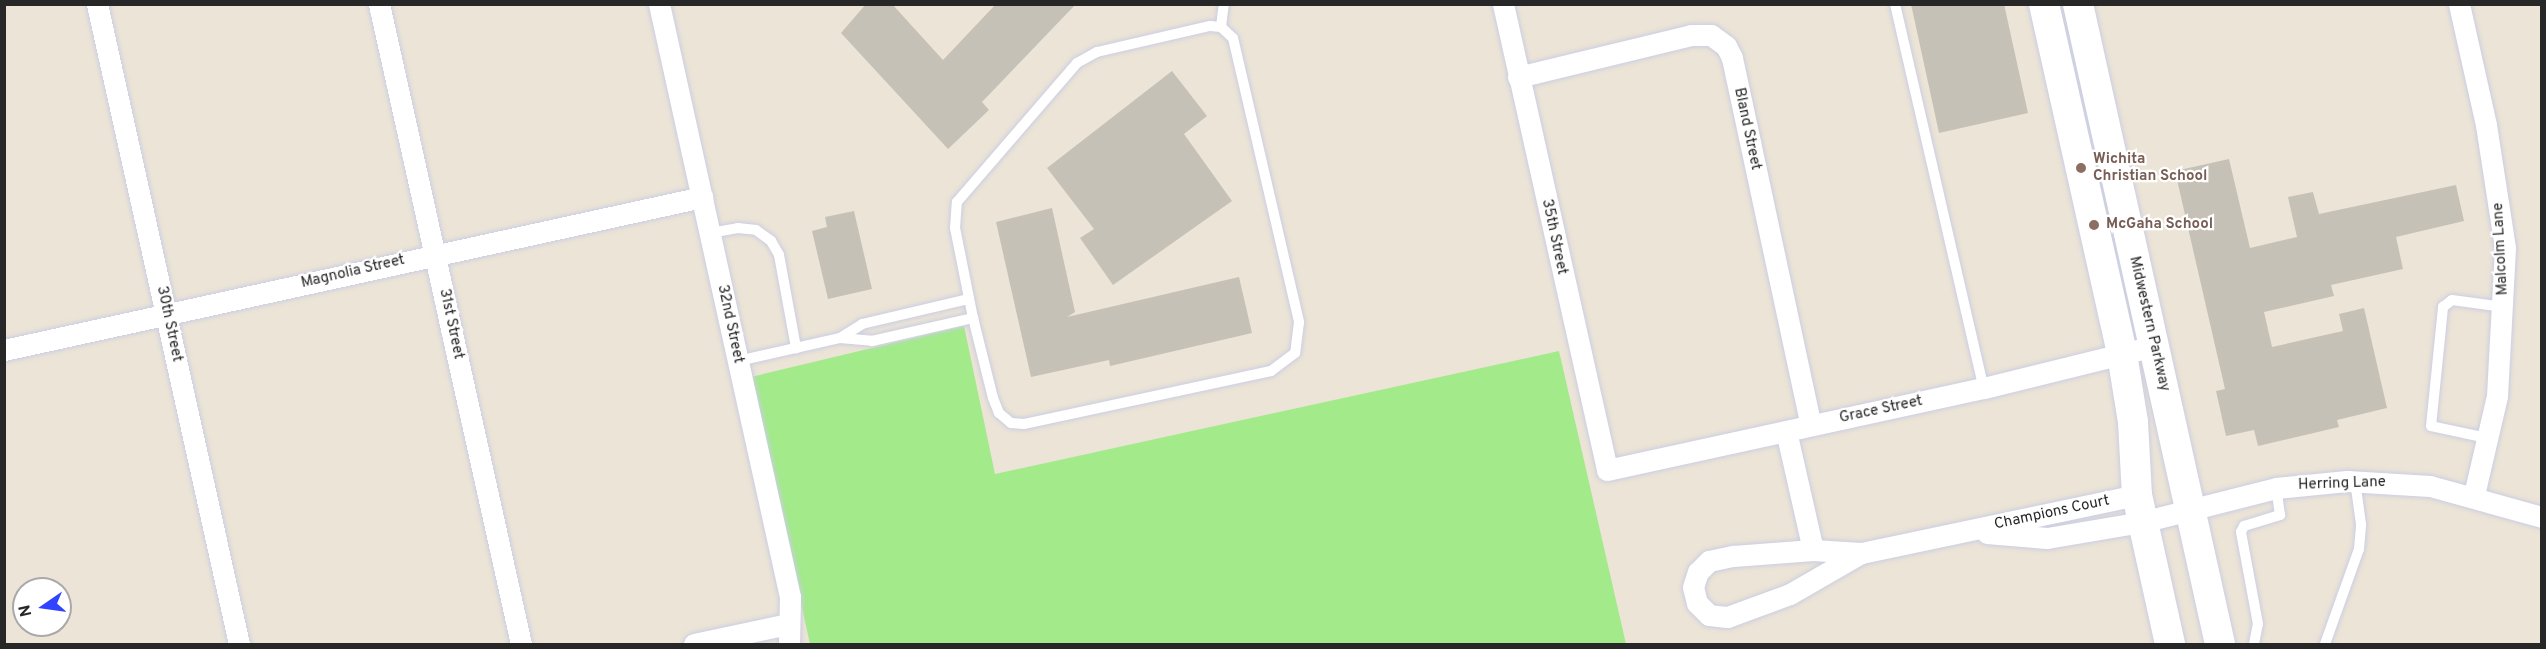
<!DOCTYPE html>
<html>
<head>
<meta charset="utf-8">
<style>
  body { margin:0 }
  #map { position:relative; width:2546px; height:649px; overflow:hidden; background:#ece4d6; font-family:Overpass,sans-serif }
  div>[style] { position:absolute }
  .green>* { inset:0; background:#a3ea8b }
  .building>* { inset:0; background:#c6c1b6 }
  .roads { filter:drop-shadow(0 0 2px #cbcee2) drop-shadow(0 0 2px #cbcee2) }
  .service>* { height:10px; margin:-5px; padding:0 5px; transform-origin:5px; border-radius:5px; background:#fff }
  .minor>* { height:21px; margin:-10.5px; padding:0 10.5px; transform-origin:10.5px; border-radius:10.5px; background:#fff }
  .secondary>* { height:30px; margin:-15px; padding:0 15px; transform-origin:15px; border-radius:15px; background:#fff }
  .dots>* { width:16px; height:16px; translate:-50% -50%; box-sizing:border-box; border:3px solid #fff; border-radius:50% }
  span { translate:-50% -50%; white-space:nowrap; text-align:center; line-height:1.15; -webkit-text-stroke:4.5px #fff; paint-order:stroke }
  .street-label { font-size:15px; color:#272727 }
  .education-label { font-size:15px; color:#785e54; font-weight:700 }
  .left { translate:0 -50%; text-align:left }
  .frame { position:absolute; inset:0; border:6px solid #272727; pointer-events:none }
  .north { position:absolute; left:12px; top:577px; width:60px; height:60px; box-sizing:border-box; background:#fff; border:2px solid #a9a9a9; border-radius:50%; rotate:257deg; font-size:16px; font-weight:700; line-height:24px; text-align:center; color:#272727 }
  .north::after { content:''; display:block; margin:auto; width:21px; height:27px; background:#3044ff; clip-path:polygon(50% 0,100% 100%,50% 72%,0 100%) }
</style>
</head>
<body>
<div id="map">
  <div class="green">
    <div style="clip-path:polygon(964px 326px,995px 474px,1559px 351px,1626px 644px,810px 644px,751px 377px)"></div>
  </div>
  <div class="building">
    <div style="clip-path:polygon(866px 4px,892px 4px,943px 60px,996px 4px,1076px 4px,982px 102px,989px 110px,948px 149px,841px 33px)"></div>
    <div style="clip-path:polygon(1911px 4px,2004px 4px,2028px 113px,1939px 133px)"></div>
    <div style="clip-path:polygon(1172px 71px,1207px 116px,1184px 134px,1232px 201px,1113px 285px,1080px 238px,1094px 229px,1047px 168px)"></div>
    <div style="clip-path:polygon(2229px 159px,2250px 248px,2297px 237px,2288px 197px,2313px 192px,2319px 214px,2456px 185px,2464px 221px,2396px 237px,2403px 269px,2331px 285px,2334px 296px,2264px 312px,2272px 347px,2343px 331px,2339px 314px,2364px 308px,2387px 408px,2337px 420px,2339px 427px,2258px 446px,2254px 430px,2226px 436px,2216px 391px,2225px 389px,2175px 171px)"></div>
    <div style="clip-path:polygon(1052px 208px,1075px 312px,1067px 317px,1239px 277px,1252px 333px,1110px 366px,1109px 360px,1031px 377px,996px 222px)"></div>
    <div style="clip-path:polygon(854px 211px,872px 289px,828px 299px,812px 231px,827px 227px,825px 217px)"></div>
  </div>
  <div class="roads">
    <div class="service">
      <div style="left:1895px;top:4px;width:394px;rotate:77deg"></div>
      <div style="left:1210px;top:26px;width:11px;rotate:5deg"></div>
      <div style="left:1221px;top:27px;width:16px;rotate:43deg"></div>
      <div style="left:1233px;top:38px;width:292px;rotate:76.9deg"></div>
      <div style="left:1299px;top:322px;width:31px;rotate:97deg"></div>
      <div style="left:1295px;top:353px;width:30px;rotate:143deg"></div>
      <div style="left:1271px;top:371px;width:253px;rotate:167.9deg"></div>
      <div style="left:1024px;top:424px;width:13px;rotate:-176deg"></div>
      <div style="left:1011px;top:423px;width:16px;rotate:-140deg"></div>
      <div style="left:999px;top:413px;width:16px;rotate:-112deg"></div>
      <div style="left:993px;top:398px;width:82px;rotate:-104deg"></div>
      <div style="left:973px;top:318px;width:92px;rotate:-101.3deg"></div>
      <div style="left:955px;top:228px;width:26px;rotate:-86deg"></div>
      <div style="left:957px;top:202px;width:184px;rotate:-49.2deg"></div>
      <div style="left:1077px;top:63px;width:23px;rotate:-29deg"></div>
      <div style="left:1097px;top:52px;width:116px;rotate:-13deg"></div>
      <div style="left:1221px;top:27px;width:23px;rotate:-83deg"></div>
      <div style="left:710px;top:233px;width:28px;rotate:-10deg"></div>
      <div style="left:738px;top:228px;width:18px;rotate:6deg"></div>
      <div style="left:756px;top:230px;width:19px;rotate:36deg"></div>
      <div style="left:771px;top:241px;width:16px;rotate:60deg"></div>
      <div style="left:779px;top:255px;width:95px;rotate:79.6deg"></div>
      <div style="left:840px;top:338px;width:32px;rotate:5deg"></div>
      <div style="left:872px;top:341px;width:104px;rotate:-12.8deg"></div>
      <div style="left:738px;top:361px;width:105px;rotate:-12.7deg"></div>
      <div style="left:840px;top:338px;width:26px;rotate:-32deg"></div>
      <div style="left:862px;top:324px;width:110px;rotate:-13.2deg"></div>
      <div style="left:2487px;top:438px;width:57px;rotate:-167.9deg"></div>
      <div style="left:2431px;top:426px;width:120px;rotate:-84.2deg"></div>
      <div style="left:2443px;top:307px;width:11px;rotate:-38deg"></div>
      <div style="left:2452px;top:300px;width:52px;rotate:7.7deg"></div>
      <div style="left:2254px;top:644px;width:20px;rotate:-79deg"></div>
      <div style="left:2258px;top:624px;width:94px;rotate:-100.5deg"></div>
      <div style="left:2241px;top:532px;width:7px;rotate:-63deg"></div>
      <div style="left:2244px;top:526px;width:38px;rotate:-17deg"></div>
      <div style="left:2280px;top:515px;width:27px;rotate:-98deg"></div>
      <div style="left:2325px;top:644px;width:101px;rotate:-70.3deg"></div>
      <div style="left:2359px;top:549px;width:25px;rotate:-85deg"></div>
      <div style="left:2361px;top:524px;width:43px;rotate:-97.9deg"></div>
    </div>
    <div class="minor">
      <div style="left:97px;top:4px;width:656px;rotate:77.49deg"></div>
      <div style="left:379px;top:4px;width:656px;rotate:77.49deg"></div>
      <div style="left:659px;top:4px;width:607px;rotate:77.54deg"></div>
      <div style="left:790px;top:597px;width:47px;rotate:91.2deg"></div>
      <div style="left:1503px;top:4px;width:477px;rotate:77.4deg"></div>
      <div style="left:1607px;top:470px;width:386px;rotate:-12.3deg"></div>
      <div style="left:1984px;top:388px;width:175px;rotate:-13.9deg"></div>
      <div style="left:2459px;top:4px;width:124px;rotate:77.4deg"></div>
      <div style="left:2486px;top:125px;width:124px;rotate:81.2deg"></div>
      <div style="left:2505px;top:248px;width:148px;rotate:93.1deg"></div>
      <div style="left:2497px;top:396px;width:102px;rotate:103.1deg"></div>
      <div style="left:1518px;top:77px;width:178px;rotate:-13.6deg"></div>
      <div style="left:1691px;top:35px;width:20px"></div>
      <div style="left:1711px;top:35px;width:19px;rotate:36deg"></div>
      <div style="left:1726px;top:46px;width:13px;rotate:63deg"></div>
      <div style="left:1732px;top:58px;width:375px;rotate:77.9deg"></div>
      <div style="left:4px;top:350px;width:715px;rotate:-12.36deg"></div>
      <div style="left:1786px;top:431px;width:122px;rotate:77.2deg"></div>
      <div style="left:1987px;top:533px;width:60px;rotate:4.8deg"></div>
      <div style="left:2047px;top:538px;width:96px;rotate:-9.6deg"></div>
      <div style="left:2142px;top:522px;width:138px;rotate:-14.2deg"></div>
      <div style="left:2276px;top:488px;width:71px;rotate:-5.6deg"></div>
      <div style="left:2347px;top:481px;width:83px;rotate:3.4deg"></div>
      <div style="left:2430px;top:486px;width:116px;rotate:15.5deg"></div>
      <div style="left:1861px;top:553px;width:82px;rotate:150deg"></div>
      <div style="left:1790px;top:594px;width:67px;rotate:159.9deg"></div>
      <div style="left:1727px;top:617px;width:18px;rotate:-174deg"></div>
      <div style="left:1709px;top:615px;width:17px;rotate:-135deg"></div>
      <div style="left:1697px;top:603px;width:16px;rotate:-104deg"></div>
      <div style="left:1693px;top:587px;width:16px;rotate:-72deg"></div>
      <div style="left:1698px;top:572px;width:16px;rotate:-45deg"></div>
      <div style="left:1709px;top:561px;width:25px;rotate:-12deg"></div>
      <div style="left:1733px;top:556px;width:80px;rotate:-4.3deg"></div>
      <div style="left:1813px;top:550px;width:48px;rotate:3.6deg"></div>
      <div style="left:1861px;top:553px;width:282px;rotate:-11.9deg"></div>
      <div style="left:694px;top:644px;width:96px;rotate:-12deg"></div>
    </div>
    <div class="secondary">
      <div style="left:2044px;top:4px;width:359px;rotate:77.4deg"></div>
      <div style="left:2122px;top:354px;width:69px;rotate:80.8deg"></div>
      <div style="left:2133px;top:422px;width:73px;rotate:86.9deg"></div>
      <div style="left:2137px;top:495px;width:153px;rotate:77.5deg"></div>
      <div style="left:2078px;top:4px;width:656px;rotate:77.49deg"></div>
    </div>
  </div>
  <div class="dots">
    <div style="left:2081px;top:168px;background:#8d6e63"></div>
    <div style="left:2094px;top:225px;background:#8d6e63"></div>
  </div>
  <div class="street-label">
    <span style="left:1747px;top:129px;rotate:78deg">Bland Street</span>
    <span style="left:1554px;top:237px;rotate:78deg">35th Street</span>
    <span style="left:2501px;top:249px;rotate:-93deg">Malcolm Lane</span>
    <span style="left:353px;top:272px;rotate:-13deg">Magnolia Street</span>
    <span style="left:169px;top:324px;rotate:78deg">30th Street</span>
    <span style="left:451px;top:324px;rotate:78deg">31st Street</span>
    <span style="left:730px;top:324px;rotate:78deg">32nd Street</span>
    <span style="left:2149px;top:324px;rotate:77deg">Midwestern Parkway</span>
    <span style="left:1881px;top:410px;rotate:-12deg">Grace Street</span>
    <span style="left:2342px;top:484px;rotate:-2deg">Herring Lane</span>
    <span style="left:2052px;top:513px;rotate:-12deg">Champions Court</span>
  </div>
  <div class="education-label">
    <span class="left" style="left:2093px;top:168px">Wichita<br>Christian School</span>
    <span class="left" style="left:2106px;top:225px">McGaha School</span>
  </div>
  <div class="frame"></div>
  <div class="north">N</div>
</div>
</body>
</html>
